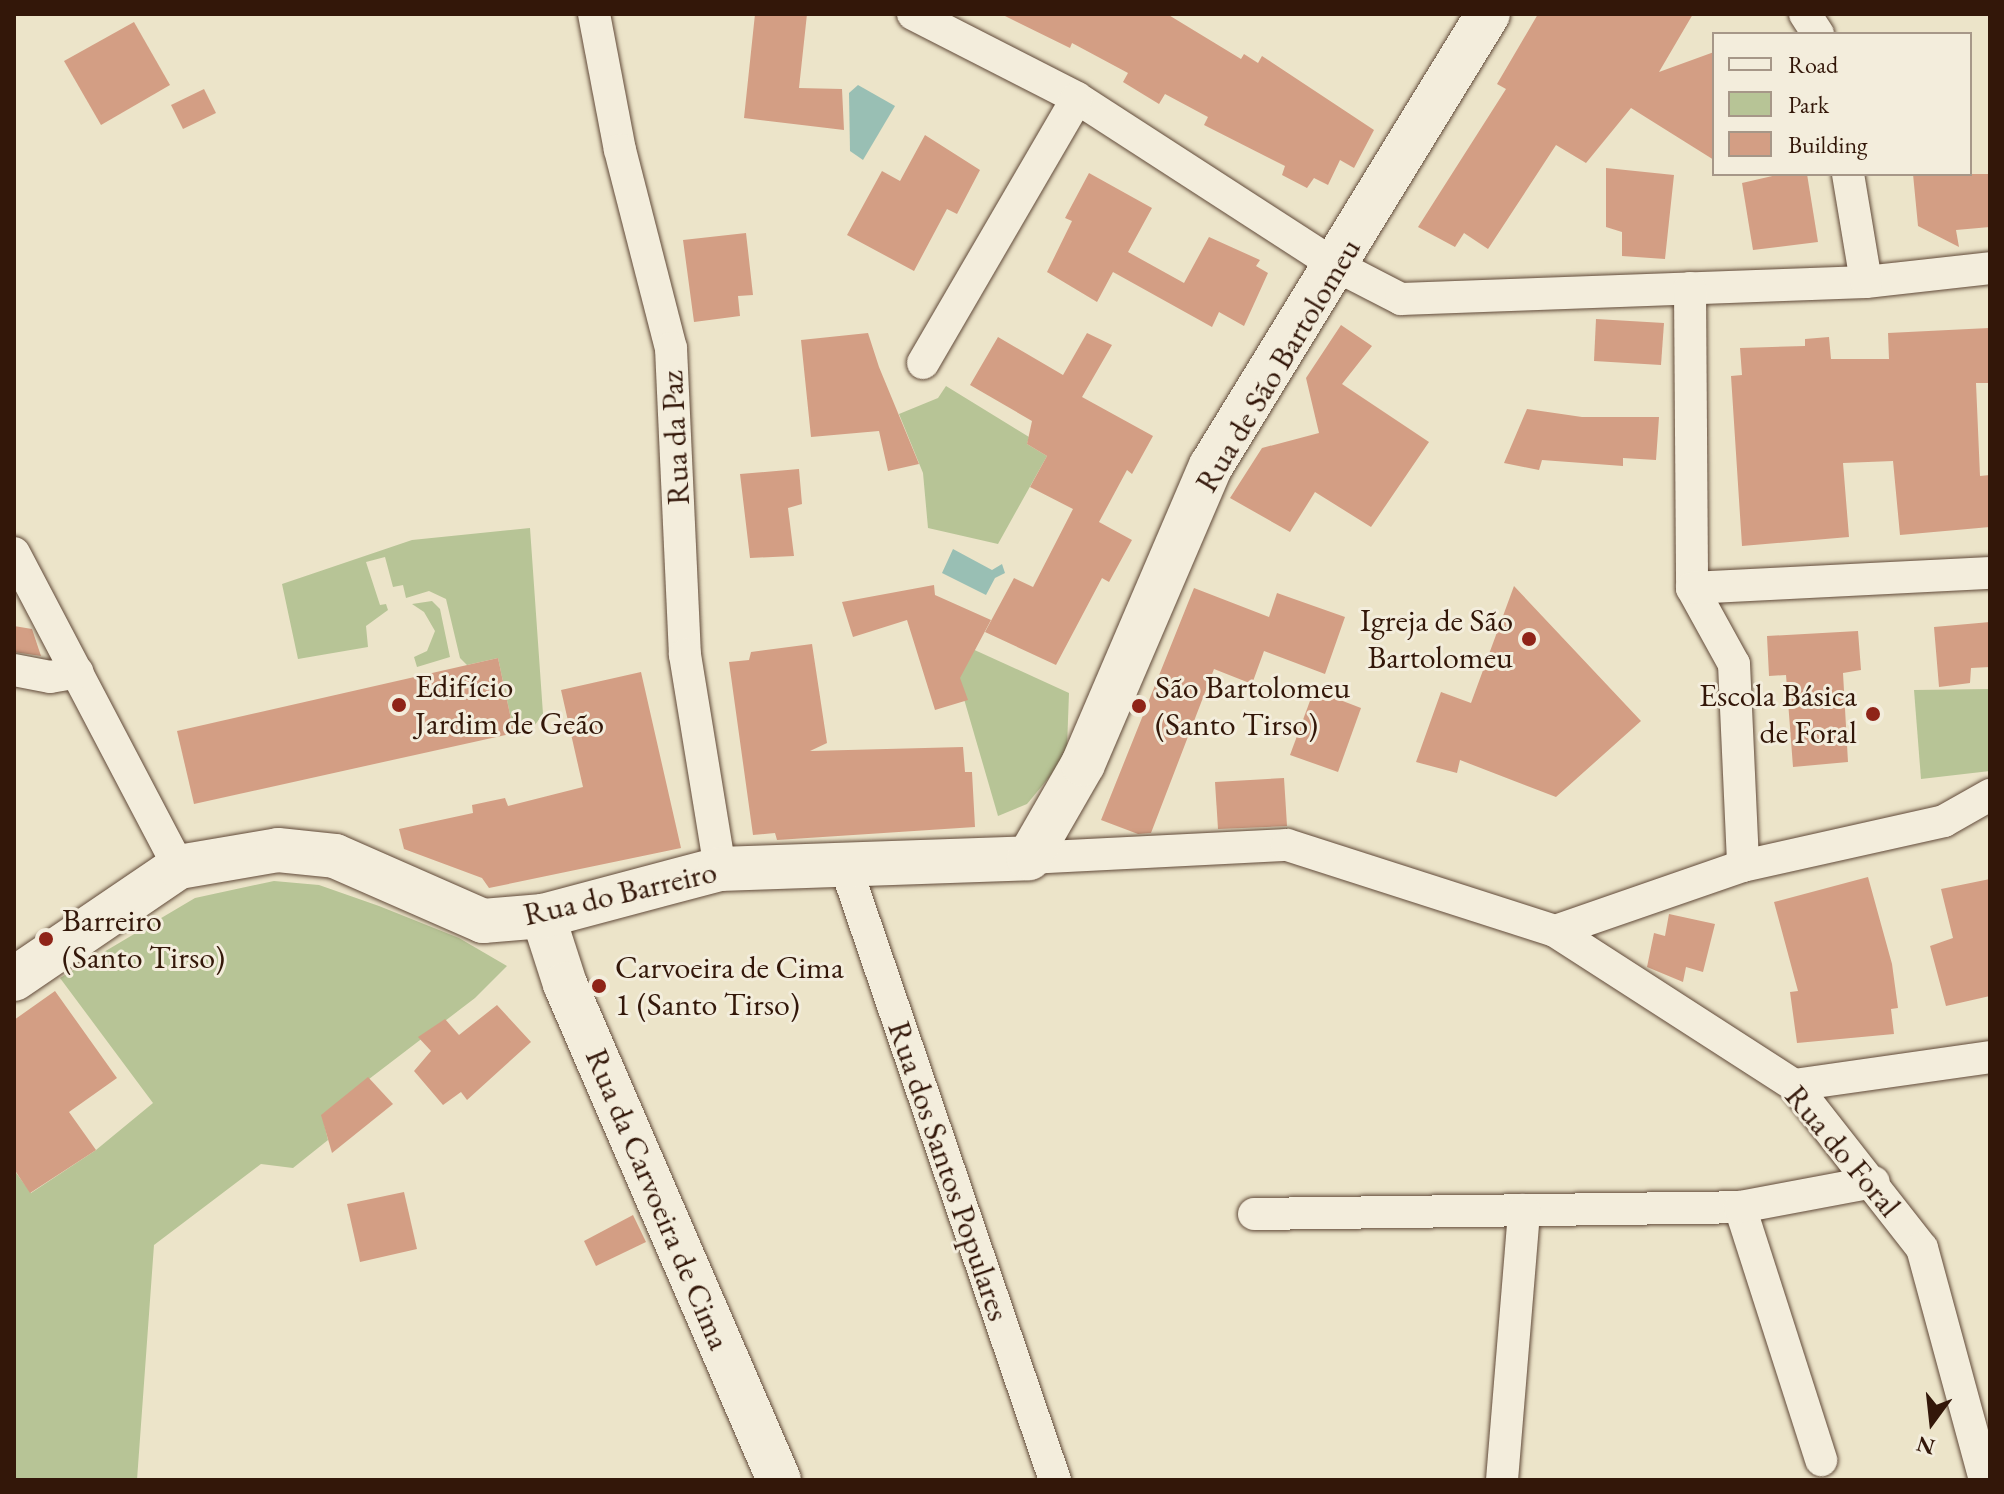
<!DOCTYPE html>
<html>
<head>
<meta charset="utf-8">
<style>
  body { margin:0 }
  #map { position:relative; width:2004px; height:1494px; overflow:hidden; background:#ece4c9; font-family:"EB Garamond",serif }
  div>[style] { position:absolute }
  .green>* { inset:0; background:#b7c496 }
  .water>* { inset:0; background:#99bfb4 }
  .building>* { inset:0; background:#d39e84 }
  .roads { filter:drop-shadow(0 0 2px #614a39) drop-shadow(0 0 2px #614a39) }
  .street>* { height:32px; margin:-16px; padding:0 16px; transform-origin:16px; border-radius:16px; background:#f3eddc }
  .secondary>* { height:44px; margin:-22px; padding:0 22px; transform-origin:22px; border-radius:22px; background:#f3eddc }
  .dots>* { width:22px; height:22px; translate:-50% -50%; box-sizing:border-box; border:4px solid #f3eddc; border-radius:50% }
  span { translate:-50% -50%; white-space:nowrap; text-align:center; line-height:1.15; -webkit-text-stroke:6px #f3eddc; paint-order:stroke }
  .street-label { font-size:32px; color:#331709 }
  .poi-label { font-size:32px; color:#331709 }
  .right { translate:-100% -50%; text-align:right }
  .left { translate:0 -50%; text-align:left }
  .frame { position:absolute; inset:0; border:16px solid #331709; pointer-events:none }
  .legend { position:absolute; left:1712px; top:32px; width:260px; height:144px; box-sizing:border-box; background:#f3eddc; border:2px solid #a69788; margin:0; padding:10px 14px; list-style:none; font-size:24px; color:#331709 }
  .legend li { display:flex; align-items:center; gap:16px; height:40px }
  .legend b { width:40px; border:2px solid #a69788 }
  .north { position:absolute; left:1892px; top:1382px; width:80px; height:80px; -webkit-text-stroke:6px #f3eddc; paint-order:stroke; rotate:195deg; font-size:22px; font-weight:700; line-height:32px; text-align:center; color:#331709 }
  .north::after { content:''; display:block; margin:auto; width:28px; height:36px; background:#331709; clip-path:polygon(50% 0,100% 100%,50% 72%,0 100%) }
</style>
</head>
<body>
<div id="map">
  <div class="green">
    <div style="clip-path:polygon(946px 386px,1029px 437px,1027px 444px,1047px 456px,998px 544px,928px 528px,923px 473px,899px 414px,938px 398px)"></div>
    <div style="clip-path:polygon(530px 528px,543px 714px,529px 733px,514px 733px,498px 658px,467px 665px,460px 658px,446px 599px,429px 591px,406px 598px,403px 585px,393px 587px,385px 557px,366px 562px,380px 605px,386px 604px,388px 610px,366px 626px,368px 647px,298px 659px,282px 584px,412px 540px)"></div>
    <div style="clip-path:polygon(432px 601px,440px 609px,450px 657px,417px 667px,414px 657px,427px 651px,435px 631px,424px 612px,412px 604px)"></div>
    <div style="clip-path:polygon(946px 637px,1069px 693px,1067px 747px,1056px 769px,1027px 804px,998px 816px)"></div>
    <div style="clip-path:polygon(1990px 689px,1990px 771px,1921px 779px,1914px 690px)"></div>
    <div style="clip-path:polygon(274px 881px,319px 885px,379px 906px,459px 938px,507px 966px,475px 998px,322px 1115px,328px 1140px,293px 1168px,261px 1164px,154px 1245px,137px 1480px,14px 1480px,14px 1170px,31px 1193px,96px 1150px,153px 1103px,60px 978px,195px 898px)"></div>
  </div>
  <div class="water">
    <div style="clip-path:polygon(858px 85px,895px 106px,863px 160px,850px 151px,849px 93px)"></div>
    <div style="clip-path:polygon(953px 549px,992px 570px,1002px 564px,1005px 573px,995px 578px,986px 595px,942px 573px)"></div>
  </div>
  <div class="building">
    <div style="clip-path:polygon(755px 14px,807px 14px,799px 88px,842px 89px,844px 130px,744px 118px)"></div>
    <div style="clip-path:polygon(1001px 14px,1167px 14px,1241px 59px,1244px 54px,1258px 63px,1262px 56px,1374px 130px,1354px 168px,1340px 160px,1328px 185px,1314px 178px,1307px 188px,1282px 175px,1285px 166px,1204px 125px,1208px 117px,1165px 94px,1159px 104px,1123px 82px,1128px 73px,1072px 43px,1070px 48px)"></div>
    <div style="clip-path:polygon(1538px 14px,1693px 14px,1659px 72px,1714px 52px,1714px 160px,1631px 108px,1586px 163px,1556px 145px,1488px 249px,1464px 233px,1455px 247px,1418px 227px,1506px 89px,1497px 84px)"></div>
    <div style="clip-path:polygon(134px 22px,170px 85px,101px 125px,64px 61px)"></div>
    <div style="clip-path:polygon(204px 89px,216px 113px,183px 129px,171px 105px)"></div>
    <div style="clip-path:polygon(925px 135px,980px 170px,957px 214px,947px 209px,914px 271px,847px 235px,882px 171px,900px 181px)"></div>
    <div style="clip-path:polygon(1606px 168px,1674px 175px,1665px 259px,1622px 256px,1622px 232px,1606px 227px)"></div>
    <div style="clip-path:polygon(1089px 173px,1152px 208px,1128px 252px,1184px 283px,1209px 237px,1260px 260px,1256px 266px,1268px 273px,1244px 326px,1219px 312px,1212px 327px,1113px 272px,1097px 302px,1047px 272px,1072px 221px,1065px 218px)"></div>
    <div style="clip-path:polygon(1781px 174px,1807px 174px,1818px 242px,1753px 250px,1742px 183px)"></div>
    <div style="clip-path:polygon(1913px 174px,1990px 174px,1990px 227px,1956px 230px,1959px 247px,1918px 226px)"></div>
    <div style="clip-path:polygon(746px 233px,753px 295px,738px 296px,740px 316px,694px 322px,683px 240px)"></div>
    <div style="clip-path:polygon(1596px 319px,1664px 323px,1661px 365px,1594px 361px)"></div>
    <div style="clip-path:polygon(1341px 325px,1372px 346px,1342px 384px,1429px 442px,1371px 527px,1315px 492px,1290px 532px,1230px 498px,1262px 448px,1319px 433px,1306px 378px)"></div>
    <div style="clip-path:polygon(1989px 328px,1990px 383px,1976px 383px,1980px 476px,1990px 475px,1990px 527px,1900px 535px,1893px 461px,1843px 463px,1849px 537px,1742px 546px,1731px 376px,1742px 375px,1740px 348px,1805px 346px,1805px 339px,1829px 337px,1831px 359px,1889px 359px,1888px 333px)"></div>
    <div style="clip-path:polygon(868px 333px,879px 367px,919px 464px,888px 471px,879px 431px,811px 437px,801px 340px)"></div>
    <div style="clip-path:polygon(1087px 333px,1112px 345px,1082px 397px,1153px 436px,1132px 474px,1127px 470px,1099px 522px,1132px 540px,1109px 582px,1102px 578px,1056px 665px,985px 632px,1014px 578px,1033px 587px,1073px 509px,1030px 487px,1047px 456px,1027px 444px,1032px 421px,970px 385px,998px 337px,1063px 375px)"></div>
    <div style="clip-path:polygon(1527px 409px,1582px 417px,1659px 417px,1656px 460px,1623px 458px,1623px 466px,1542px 460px,1539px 470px,1504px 463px)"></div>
    <div style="clip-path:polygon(799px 469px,802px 504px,788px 508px,794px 556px,750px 558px,740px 474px)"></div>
    <div style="clip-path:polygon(934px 585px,935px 595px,991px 620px,960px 678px,968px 700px,935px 710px,907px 620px,853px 637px,842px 602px)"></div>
    <div style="clip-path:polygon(1514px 586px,1641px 721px,1556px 797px,1460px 760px,1457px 773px,1416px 762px,1441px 692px,1471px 703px)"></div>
    <div style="clip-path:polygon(1194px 588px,1269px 617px,1277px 593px,1345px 617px,1325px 674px,1264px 651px,1252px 684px,1214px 669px,1151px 833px,1138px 834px,1101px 820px)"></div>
    <div style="clip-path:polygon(1990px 622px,1990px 667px,1971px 668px,1970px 683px,1939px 687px,1934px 627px)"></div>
    <div style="clip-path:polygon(14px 626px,32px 629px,41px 656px,14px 652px)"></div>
    <div style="clip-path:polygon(1858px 631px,1861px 670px,1843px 673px,1848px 762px,1793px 767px,1786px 675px,1769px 676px,1767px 636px)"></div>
    <div style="clip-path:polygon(812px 644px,827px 743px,810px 751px,963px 747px,965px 772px,972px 772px,975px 827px,777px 840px,775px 833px,753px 835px,729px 662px,749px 660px,751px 652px)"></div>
    <div style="clip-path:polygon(498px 658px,514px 733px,194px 804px,177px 731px)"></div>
    <div style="clip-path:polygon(641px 672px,681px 848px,489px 888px,482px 878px,404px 849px,399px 829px,473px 813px,472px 805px,505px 798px,508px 806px,583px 787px,561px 690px)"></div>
    <div style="clip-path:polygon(1314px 690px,1361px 708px,1338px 772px,1290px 755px)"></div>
    <div style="clip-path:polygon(1284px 778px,1287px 826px,1218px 829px,1215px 782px)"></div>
    <div style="clip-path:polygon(1868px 877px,1892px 964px,1898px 1008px,1891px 1009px,1894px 1034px,1797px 1043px,1790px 992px,1798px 991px,1774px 902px)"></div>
    <div style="clip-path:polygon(1990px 879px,1990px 996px,1946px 1006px,1930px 946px,1953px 938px,1941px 889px)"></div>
    <div style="clip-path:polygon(1669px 914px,1715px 924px,1703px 972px,1686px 967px,1683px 982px,1647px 967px,1654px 933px,1665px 936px)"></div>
    <div style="clip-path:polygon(55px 991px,117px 1078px,69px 1112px,96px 1150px,30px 1193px,14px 1169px,14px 1020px)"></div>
    <div style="clip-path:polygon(497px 1005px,531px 1042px,467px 1100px,461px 1092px,443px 1105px,414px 1071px,431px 1051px,418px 1037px,445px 1019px,459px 1035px)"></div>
    <div style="clip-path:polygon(368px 1077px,393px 1104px,332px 1153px,321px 1115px)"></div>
    <div style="clip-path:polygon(404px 1192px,417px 1249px,360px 1262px,347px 1204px)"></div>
    <div style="clip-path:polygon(633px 1215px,646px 1242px,596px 1266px,584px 1241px)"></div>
  </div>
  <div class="roads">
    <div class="street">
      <div style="left:594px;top:14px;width:138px;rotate:79.2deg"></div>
      <div style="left:620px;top:150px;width:204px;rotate:75.6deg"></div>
      <div style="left:671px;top:348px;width:307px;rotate:87.4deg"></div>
      <div style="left:685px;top:655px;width:217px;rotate:80.7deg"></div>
      <div style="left:913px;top:14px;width:184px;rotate:27.1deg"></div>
      <div style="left:1077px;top:98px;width:310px;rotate:32.9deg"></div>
      <div style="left:1337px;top:266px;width:72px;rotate:27.3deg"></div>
      <div style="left:1401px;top:299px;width:465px;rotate:-2.1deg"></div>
      <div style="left:1866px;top:282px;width:125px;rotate:-6.4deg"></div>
      <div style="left:1805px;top:14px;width:24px;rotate:57deg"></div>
      <div style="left:1848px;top:174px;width:109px;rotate:80.5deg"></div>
      <div style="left:1690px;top:288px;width:300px;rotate:89.6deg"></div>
      <div style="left:1692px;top:588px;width:87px;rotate:61.1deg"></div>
      <div style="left:1734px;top:664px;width:202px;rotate:87.4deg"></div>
      <div style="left:923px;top:363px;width:306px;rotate:-59.8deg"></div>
      <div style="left:14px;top:553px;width:355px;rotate:62.3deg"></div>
      <div style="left:1692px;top:588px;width:298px;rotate:-2.9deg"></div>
      <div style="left:14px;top:670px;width:37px;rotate:11deg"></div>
      <div style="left:50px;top:677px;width:28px;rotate:-10deg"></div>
      <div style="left:1029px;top:858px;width:258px;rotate:-2.9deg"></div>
      <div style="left:1287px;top:845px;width:281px;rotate:17.8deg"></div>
      <div style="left:1555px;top:931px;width:284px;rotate:32.8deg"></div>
      <div style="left:1794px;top:1085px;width:207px;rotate:51.9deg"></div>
      <div style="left:1922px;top:1248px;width:240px;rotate:74.8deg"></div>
      <div style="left:844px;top:862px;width:653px;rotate:71.15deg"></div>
      <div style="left:1555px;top:931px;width:199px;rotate:-19.1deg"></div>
      <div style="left:1743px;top:866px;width:206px;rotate:-12.6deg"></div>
      <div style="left:1944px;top:821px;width:53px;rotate:-29.5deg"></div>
      <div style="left:1794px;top:1085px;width:198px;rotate:-8.1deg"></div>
      <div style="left:1740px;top:1207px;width:266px;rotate:72.2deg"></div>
      <div style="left:1254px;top:1214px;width:486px;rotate:-0.8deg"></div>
      <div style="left:1740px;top:1207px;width:136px;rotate:-10.6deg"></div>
      <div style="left:1502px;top:1480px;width:271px;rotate:-85.3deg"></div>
    </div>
    <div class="secondary">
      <div style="left:543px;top:916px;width:71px;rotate:72.1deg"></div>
      <div style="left:565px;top:984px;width:540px;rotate:66.66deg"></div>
      <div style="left:14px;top:979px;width:199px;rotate:-34.2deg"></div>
      <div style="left:179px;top:867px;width:100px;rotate:-9.7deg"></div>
      <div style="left:278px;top:850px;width:57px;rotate:6deg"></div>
      <div style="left:335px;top:856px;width:162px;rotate:23.7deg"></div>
      <div style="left:483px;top:921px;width:60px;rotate:-4.8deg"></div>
      <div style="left:543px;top:916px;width:183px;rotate:-14.9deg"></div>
      <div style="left:720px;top:869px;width:309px;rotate:-2deg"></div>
      <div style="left:1029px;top:858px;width:108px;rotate:-60.1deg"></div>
      <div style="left:1083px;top:764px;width:324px;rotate:-66.8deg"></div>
      <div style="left:1211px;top:466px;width:530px;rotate:-58.5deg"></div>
    </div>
  </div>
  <div class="dots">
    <div style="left:1529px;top:639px;background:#8f2418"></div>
    <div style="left:399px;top:705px;background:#8f2418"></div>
    <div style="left:1139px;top:706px;background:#8f2418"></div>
    <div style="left:1873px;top:714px;background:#8f2418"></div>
    <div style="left:46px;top:939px;background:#8f2418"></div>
    <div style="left:599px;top:986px;background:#8f2418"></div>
  </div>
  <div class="street-label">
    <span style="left:1278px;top:365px;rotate:-59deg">Rua de São Bartolomeu</span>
    <span style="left:675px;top:438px;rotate:-93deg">Rua da Paz</span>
    <span style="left:620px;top:893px;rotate:-13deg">Rua do Barreiro</span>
    <span style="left:1843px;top:1151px;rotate:50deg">Rua do Foral</span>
    <span style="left:949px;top:1171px;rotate:71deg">Rua dos Santos Populares</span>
    <span style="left:658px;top:1199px;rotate:67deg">Rua da Carvoeira de Cima</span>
  </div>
  <div class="poi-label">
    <span class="right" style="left:1513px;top:639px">Igreja de São<br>Bartolomeu</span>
    <span class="left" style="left:415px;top:705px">Edifício<br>Jardim de Geão</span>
    <span class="left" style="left:1155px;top:706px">São Bartolomeu<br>(Santo Tirso)</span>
    <span class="right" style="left:1857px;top:714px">Escola Básica<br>de Foral</span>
    <span class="left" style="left:62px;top:939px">Barreiro<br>(Santo Tirso)</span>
    <span class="left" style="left:615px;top:986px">Carvoeira de Cima<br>1 (Santo Tirso)</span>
  </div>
  <div class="frame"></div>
  <ul class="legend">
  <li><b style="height:10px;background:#f3eddc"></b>Road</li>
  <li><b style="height:22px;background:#b7c496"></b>Park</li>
  <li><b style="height:22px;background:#d39e84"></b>Building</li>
  </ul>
  <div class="north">N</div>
</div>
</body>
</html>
